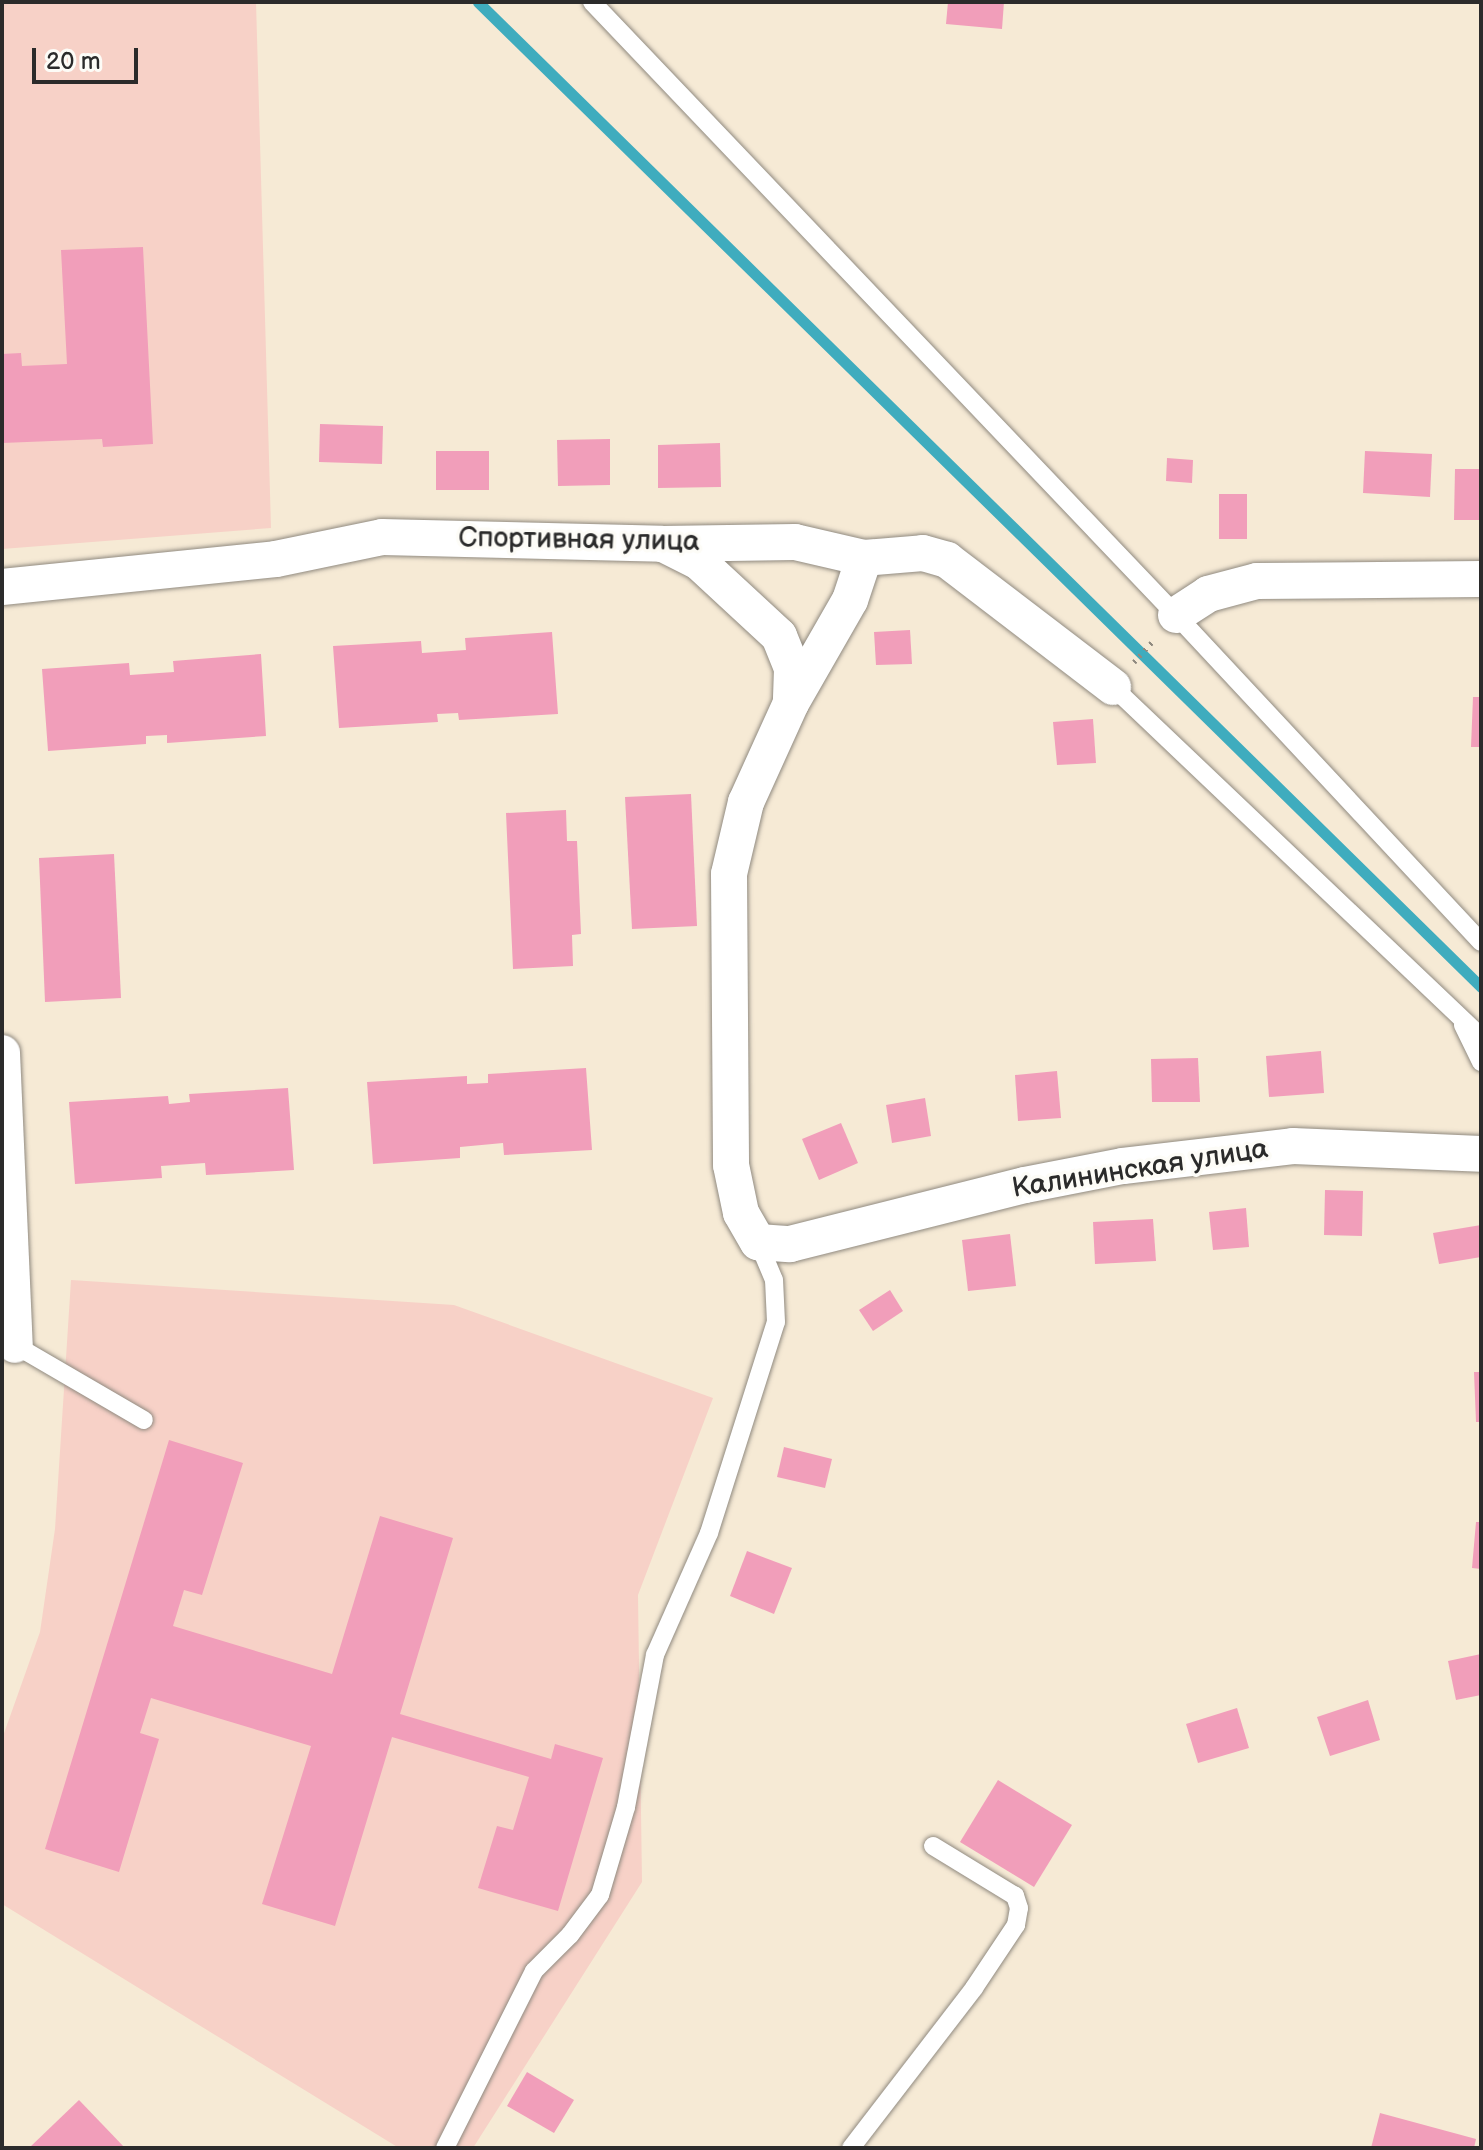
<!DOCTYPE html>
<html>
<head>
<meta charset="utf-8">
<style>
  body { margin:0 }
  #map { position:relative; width:1483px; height:2150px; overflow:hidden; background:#f6ead5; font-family:"Balsamiq Sans",sans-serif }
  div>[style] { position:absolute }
  .built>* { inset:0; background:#f7d1c7 }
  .stream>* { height:11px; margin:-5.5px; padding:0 5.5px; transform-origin:5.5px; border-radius:5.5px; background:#3facbe }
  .building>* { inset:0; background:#f19eba }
  .path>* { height:5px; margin-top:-2.5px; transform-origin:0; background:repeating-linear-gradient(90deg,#908a80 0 2px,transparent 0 8px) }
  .roads { filter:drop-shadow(0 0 2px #908a80) drop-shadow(0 0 2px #908a80) }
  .service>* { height:18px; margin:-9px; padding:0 9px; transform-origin:9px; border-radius:9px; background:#fff }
  .minor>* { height:36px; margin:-18px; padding:0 18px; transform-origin:18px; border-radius:18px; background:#fff }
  span { translate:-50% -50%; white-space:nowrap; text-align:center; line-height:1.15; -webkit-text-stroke:7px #fdfcf7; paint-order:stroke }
  .street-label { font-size:28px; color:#2b2b2b }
  .frame { position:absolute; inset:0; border:4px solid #2b2b2b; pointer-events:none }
  .scale { position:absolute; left:32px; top:48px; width:106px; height:36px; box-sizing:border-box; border:4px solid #2b2b2b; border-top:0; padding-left:10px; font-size:24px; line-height:28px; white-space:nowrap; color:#2b2b2b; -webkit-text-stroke:6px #fdfcf7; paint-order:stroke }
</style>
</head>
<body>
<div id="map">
  <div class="built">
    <div style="clip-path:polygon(2px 2px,256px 2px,271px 528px,2px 549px)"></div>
    <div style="clip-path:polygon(71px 1280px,454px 1305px,713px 1398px,638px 1595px,642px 1882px,473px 2148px,399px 2148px,2px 1904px,2px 1739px,40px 1632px,55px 1529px)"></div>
  </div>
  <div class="stream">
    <div style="left:478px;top:2px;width:1406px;rotate:44.48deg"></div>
  </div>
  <div class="building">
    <div style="clip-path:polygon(948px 2px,1004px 2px,1002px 29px,946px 24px)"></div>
    <div style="clip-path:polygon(143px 247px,153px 444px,103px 447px,102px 439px,2px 443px,2px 354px,21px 353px,22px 366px,67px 364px,61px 250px)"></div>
    <div style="clip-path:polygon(320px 424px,383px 426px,382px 464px,319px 462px)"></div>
    <div style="clip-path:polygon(610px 439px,610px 485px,558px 486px,557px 440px)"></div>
    <div style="clip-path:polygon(720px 443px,721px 487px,658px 488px,658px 445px)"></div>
    <div style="clip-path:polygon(436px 451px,489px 451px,489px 490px,436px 490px)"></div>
    <div style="clip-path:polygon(1365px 451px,1432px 454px,1430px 497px,1363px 493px)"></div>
    <div style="clip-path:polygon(1167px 458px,1193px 460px,1192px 483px,1166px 481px)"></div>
    <div style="clip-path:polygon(1455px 469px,1481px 469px,1481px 520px,1454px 520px)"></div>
    <div style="clip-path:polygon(1219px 494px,1247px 494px,1247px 539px,1219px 539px)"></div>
    <div style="clip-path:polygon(910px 630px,912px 664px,876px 665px,874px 632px)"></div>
    <div style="clip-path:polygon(552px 632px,558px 714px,459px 720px,458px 713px,437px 714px,438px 722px,339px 728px,333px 646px,421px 641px,422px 653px,466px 650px,465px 638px)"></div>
    <div style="clip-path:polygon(261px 654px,266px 736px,167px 743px,167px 735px,146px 736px,146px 744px,48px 751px,42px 669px,129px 663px,130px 675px,174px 672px,173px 661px)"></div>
    <div style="clip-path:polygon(1473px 697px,1481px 697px,1481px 747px,1471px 747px)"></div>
    <div style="clip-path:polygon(1093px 719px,1096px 763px,1057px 765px,1053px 722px)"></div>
    <div style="clip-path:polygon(691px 794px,697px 926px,632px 929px,625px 797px)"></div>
    <div style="clip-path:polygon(566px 810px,567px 841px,577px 841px,581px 934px,572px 935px,573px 966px,513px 969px,506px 813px)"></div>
    <div style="clip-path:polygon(114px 854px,121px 998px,45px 1002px,39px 858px)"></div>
    <div style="clip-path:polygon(1321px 1051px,1324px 1093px,1269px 1097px,1266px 1056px)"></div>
    <div style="clip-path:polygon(1198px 1058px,1200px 1102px,1152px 1102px,1151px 1059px)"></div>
    <div style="clip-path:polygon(586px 1068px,592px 1150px,504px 1155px,503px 1143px,460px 1147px,460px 1158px,373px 1164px,367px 1082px,467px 1076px,467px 1084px,488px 1083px,488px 1074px)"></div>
    <div style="clip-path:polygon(1057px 1071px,1061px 1118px,1018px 1121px,1015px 1075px)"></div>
    <div style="clip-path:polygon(288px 1088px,294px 1170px,206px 1175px,205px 1163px,161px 1166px,162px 1178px,75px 1184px,69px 1102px,168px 1096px,169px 1104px,190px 1102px,189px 1094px)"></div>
    <div style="clip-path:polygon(925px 1098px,931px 1136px,892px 1143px,886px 1105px)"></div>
    <div style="clip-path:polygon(841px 1123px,858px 1163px,819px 1180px,802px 1139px)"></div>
    <div style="clip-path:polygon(1325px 1190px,1363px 1191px,1362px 1236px,1324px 1235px)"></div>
    <div style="clip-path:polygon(1246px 1208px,1249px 1247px,1213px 1250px,1209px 1212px)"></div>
    <div style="clip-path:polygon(1153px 1219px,1156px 1261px,1095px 1264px,1093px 1222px)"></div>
    <div style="clip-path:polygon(1481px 1225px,1481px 1257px,1439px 1264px,1433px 1233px)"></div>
    <div style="clip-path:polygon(1010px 1234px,1016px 1286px,968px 1291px,962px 1240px)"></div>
    <div style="clip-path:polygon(890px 1290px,903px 1311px,873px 1331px,859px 1310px)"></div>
    <div style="clip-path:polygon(1474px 1372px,1481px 1372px,1481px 1422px,1476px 1422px)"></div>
    <div style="clip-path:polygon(169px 1440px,243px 1463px,202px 1595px,184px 1590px,173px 1626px,332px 1674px,380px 1516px,453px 1538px,400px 1714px,551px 1759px,555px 1744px,603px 1758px,558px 1911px,478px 1888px,497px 1826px,513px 1830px,529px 1777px,392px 1737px,335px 1926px,262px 1904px,311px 1746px,151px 1698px,140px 1733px,159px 1739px,119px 1872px,45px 1849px)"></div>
    <div style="clip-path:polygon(784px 1447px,832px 1459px,825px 1488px,777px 1477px)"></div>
    <div style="clip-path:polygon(1476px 1522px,1481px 1522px,1481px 1569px,1472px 1568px)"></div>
    <div style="clip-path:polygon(747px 1551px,792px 1568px,774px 1614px,730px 1596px)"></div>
    <div style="clip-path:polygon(1481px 1654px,1481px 1695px,1456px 1700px,1448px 1661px)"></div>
    <div style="clip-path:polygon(1368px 1700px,1380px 1740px,1330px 1756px,1317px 1717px)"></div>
    <div style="clip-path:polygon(1237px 1708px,1249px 1748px,1198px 1763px,1186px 1724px)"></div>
    <div style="clip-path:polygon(998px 1780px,1072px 1825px,1034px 1887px,960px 1842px)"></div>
    <div style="clip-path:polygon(527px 2072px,574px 2100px,554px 2133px,507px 2106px)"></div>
    <div style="clip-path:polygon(79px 2100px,125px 2148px,29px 2148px)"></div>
    <div style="clip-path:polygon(1380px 2113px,1476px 2139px,1474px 2148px,1371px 2148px)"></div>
  </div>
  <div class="path">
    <div style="left:1134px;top:662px;width:30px;rotate:-48deg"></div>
  </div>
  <div class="roads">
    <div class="service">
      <div style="left:592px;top:2px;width:847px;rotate:46.39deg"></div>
      <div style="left:1176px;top:615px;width:447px;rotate:47deg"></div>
      <div style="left:1113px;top:687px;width:508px;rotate:43.56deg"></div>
      <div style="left:1463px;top:1025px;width:41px;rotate:64.1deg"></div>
      <div style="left:8px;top:1347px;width:7px;rotate:-16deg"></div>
      <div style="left:15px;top:1345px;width:149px;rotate:30.2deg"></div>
      <div style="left:445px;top:2148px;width:198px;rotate:-63.3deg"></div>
      <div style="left:534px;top:1971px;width:51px;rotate:-45deg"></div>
      <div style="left:570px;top:1935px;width:50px;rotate:-53.1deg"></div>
      <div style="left:600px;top:1895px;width:92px;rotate:-73.5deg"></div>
      <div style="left:626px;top:1807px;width:155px;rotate:-79.2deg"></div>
      <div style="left:655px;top:1655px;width:133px;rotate:-66.1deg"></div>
      <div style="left:709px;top:1533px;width:221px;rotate:-72.4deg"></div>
      <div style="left:776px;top:1322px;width:42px;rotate:-92.7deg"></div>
      <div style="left:774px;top:1280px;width:41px;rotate:-112.8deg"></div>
      <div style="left:851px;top:2148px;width:202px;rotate:-52.4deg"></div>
      <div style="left:974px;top:1988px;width:76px;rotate:-56.3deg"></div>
      <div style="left:1016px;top:1925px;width:17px;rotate:-80deg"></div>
      <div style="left:1019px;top:1908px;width:13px;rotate:-108deg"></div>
      <div style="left:1015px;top:1896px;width:96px;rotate:-148.6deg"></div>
    </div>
    <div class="minor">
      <div style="left:663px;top:544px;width:40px;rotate:26.6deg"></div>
      <div style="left:699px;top:562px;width:109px;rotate:42.8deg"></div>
      <div style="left:779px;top:636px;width:35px;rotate:68deg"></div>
      <div style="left:792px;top:669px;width:34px;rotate:92deg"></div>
      <div style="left:864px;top:558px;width:44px;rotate:108.4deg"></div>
      <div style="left:850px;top:600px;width:119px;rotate:119.8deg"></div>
      <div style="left:791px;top:703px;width:109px;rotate:114.4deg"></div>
      <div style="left:746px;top:802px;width:74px;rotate:103.3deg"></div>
      <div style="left:729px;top:874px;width:291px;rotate:89.6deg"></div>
      <div style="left:731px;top:1165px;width:49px;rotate:78.2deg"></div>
      <div style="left:741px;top:1213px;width:34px;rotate:60deg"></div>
      <div style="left:758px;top:1242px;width:32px;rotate:4deg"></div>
      <div style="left:790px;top:1244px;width:242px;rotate:-14.1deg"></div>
      <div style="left:1025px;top:1185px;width:100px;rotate:-11deg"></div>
      <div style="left:1123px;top:1166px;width:171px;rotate:-6.7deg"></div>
      <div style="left:1293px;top:1146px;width:188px;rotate:2.4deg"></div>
      <div style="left:2px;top:587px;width:275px;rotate:-5.8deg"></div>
      <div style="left:276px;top:559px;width:108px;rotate:-11.7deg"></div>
      <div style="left:382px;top:537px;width:280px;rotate:1.4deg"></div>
      <div style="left:662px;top:544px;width:133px;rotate:-0.9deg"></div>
      <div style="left:795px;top:542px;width:71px;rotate:13.1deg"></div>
      <div style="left:864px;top:558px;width:59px;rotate:-4.8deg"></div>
      <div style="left:923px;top:553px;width:25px;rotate:16deg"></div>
      <div style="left:947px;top:560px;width:209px;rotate:37.4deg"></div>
      <div style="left:1176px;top:615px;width:38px;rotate:-33deg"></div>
      <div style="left:1208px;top:594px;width:51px;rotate:-14.9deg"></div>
      <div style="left:1257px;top:581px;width:224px;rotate:-0.5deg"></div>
      <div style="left:2px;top:1053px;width:292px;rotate:87.5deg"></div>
    </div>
  </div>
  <div class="street-label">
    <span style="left:579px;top:540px;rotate:1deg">Спортивная улица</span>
    <span style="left:1140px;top:1169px;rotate:-9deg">Калининская улица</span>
  </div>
  <div class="frame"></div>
  <div class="scale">20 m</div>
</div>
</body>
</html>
